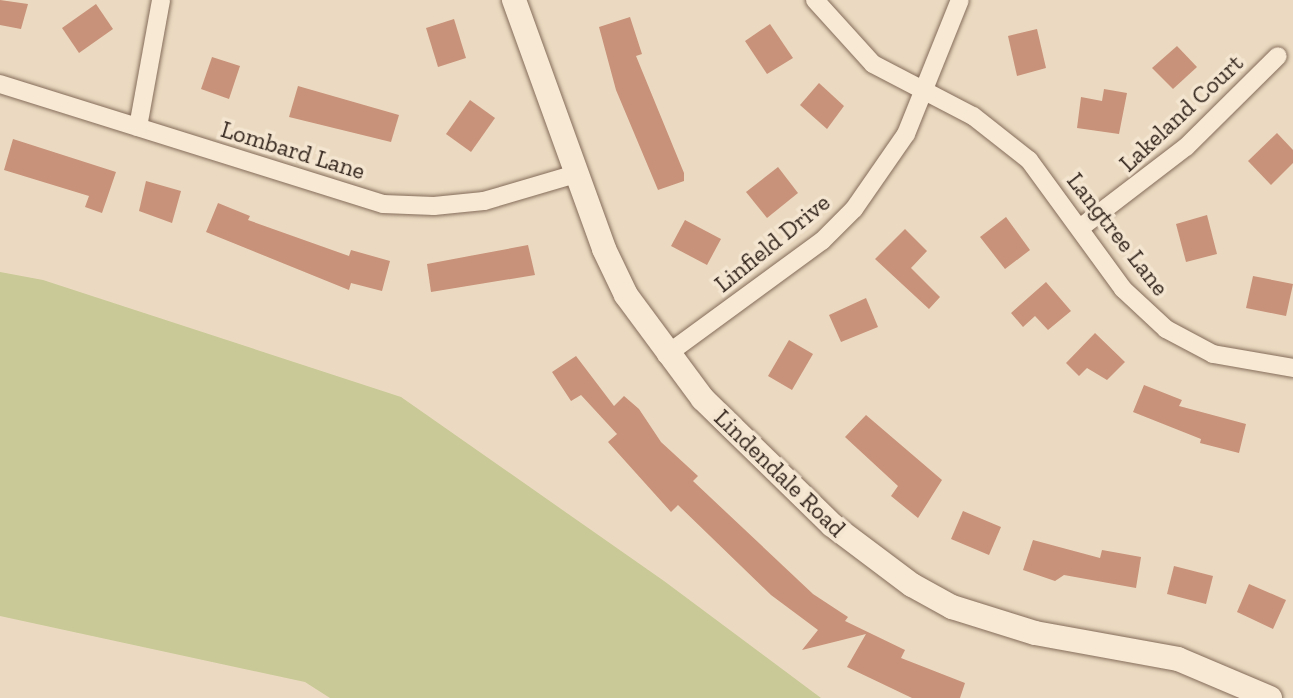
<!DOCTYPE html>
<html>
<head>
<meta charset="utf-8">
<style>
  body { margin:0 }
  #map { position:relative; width:1293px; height:698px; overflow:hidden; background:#ebdac1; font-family:"Zilla Slab",serif }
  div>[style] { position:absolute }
  .green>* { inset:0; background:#c8c996 }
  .building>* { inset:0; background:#c89179 }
  .roads { filter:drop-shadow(0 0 2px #846c5a) drop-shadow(0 0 2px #846c5a) }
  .street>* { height:18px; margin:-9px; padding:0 9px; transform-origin:9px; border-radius:9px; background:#f7e9d4 }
  .secondary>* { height:24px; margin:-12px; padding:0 12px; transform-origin:12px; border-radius:12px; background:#f7e9d4 }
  span { translate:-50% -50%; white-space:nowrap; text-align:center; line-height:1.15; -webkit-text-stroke:7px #f3e5d0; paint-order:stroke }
  .street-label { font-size:24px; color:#34261d }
</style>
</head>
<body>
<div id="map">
  <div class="green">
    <div style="clip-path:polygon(0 272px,43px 280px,401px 397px,664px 581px,821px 698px,330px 698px,305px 682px,0 616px)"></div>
  </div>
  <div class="building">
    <div style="clip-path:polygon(0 0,28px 4px,21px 29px,0 25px)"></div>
    <div style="clip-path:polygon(96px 4px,113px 29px,79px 53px,62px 28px)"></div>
    <div style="clip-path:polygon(630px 17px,642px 54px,636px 56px,684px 173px,684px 181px,658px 190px,616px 90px,599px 27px)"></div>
    <div style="clip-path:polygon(454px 19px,466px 58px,438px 67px,426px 28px)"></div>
    <div style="clip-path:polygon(770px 24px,793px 58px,767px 74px,745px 41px)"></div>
    <div style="clip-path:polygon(1037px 29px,1046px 68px,1017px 76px,1008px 36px)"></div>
    <div style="clip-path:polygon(1177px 46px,1197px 67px,1173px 89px,1152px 68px)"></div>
    <div style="clip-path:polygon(212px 57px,240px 66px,229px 99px,201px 89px)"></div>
    <div style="clip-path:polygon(819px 83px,844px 106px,827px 129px,800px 105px)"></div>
    <div style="clip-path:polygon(298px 86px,399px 115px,391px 142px,289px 117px)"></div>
    <div style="clip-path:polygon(1104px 89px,1127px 93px,1119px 134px,1077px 128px,1081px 97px,1102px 101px)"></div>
    <div style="clip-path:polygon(470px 100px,495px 118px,471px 152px,446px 134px)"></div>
    <div style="clip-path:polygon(1277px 133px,1293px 150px,1293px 163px,1271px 185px,1248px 161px)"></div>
    <div style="clip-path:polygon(13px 139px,116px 172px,102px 213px,85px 207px,89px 196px,4px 170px)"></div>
    <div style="clip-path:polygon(778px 167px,798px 193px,767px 218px,746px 192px)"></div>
    <div style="clip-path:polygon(146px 181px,181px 191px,172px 223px,139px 211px)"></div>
    <div style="clip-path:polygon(218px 203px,250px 216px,248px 220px,349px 256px,351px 250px,390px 261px,382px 291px,351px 283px,349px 290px,206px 232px)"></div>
    <div style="clip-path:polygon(1207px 215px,1217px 254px,1186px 262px,1176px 224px)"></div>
    <div style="clip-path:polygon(1006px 217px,1030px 250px,1005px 269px,980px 237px)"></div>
    <div style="clip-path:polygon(685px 220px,721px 239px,707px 265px,671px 246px)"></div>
    <div style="clip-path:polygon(905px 229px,927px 251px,911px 268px,940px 297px,929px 309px,875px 259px)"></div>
    <div style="clip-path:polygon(528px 245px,535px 275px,431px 292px,427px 264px)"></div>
    <div style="clip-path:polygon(1253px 276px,1293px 284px,1286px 316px,1246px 308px)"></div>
    <div style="clip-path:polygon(1046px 282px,1071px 311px,1048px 330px,1035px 316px,1023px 327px,1011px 313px)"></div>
    <div style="clip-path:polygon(866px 298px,878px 327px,841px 342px,829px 315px)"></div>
    <div style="clip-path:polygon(1095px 333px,1125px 362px,1107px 380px,1087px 368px,1079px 376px,1066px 363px)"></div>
    <div style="clip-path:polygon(789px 340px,813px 354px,792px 390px,768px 376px)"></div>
    <div style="clip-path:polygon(576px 356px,614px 406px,624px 396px,639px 409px,661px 442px,698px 476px,693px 481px,813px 594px,848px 617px,845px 621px,905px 650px,901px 658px,965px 683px,960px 698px,912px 698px,847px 667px,866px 634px,802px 650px,818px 630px,771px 595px,678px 505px,671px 512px,608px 442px,617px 434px,581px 395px,571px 401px,552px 372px)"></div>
    <div style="clip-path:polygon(1144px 385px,1182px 400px,1179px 406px,1246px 424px,1239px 453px,1200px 443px,1201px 439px,1133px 412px)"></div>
    <div style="clip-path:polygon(866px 415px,942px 480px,918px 518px,891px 496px,898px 486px,845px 437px)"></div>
    <div style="clip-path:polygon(963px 511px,1001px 527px,989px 555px,951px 539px)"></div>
    <div style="clip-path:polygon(1033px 540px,1100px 558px,1102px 550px,1141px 557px,1136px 588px,1064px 575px,1055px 581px,1023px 570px)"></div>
    <div style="clip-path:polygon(1174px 566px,1213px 576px,1206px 604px,1167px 594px)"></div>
    <div style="clip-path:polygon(1249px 584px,1286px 600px,1273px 629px,1237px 612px)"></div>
  </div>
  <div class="roads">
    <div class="street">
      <div style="left:815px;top:0;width:86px;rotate:47.8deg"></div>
      <div style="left:873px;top:64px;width:113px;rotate:27.5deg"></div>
      <div style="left:973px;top:116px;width:71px;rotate:38.2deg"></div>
      <div style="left:1029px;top:160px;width:160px;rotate:53.9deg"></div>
      <div style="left:1123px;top:289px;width:59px;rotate:42.9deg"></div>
      <div style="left:1166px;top:329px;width:53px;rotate:28deg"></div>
      <div style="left:1213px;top:354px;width:81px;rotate:9.9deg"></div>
      <div style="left:0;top:84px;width:401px;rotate:17.4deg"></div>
      <div style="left:383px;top:204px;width:51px;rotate:2.2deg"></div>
      <div style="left:434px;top:206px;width:50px;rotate:-5.7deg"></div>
      <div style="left:484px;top:201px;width:96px;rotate:-16.4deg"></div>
      <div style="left:138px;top:127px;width:129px;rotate:-79.7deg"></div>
      <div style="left:1080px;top:228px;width:133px;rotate:-37.4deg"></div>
      <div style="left:1186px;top:147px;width:129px;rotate:-44.7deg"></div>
      <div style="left:666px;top:355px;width:193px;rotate:-36.2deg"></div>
      <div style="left:822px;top:241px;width:45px;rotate:-45deg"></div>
      <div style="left:854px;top:209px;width:91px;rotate:-55.3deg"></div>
      <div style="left:906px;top:134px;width:144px;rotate:-68.1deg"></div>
    </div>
    <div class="secondary">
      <div style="left:514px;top:0;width:265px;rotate:70.1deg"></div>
      <div style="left:604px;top:249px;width:51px;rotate:64.4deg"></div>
      <div style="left:626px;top:295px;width:129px;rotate:53.5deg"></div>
      <div style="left:703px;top:399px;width:180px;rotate:44.3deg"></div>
      <div style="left:832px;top:525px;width:100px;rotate:36.9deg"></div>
      <div style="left:912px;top:585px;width:46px;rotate:28.8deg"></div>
      <div style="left:952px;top:607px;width:87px;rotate:17.4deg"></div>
      <div style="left:1035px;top:633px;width:145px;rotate:10.3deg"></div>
      <div style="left:1178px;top:659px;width:100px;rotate:23deg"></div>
    </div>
  </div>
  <div class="street-label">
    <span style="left:1181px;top:113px;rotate:-43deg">Lakeland Court</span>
    <span style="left:293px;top:150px;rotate:17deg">Lombard Lane</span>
    <span style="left:1118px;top:234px;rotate:52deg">Langtree Lane</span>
    <span style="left:772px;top:243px;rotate:-39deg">Linfield Drive</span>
    <span style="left:780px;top:473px;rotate:44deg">Lindendale Road</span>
  </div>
</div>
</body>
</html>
